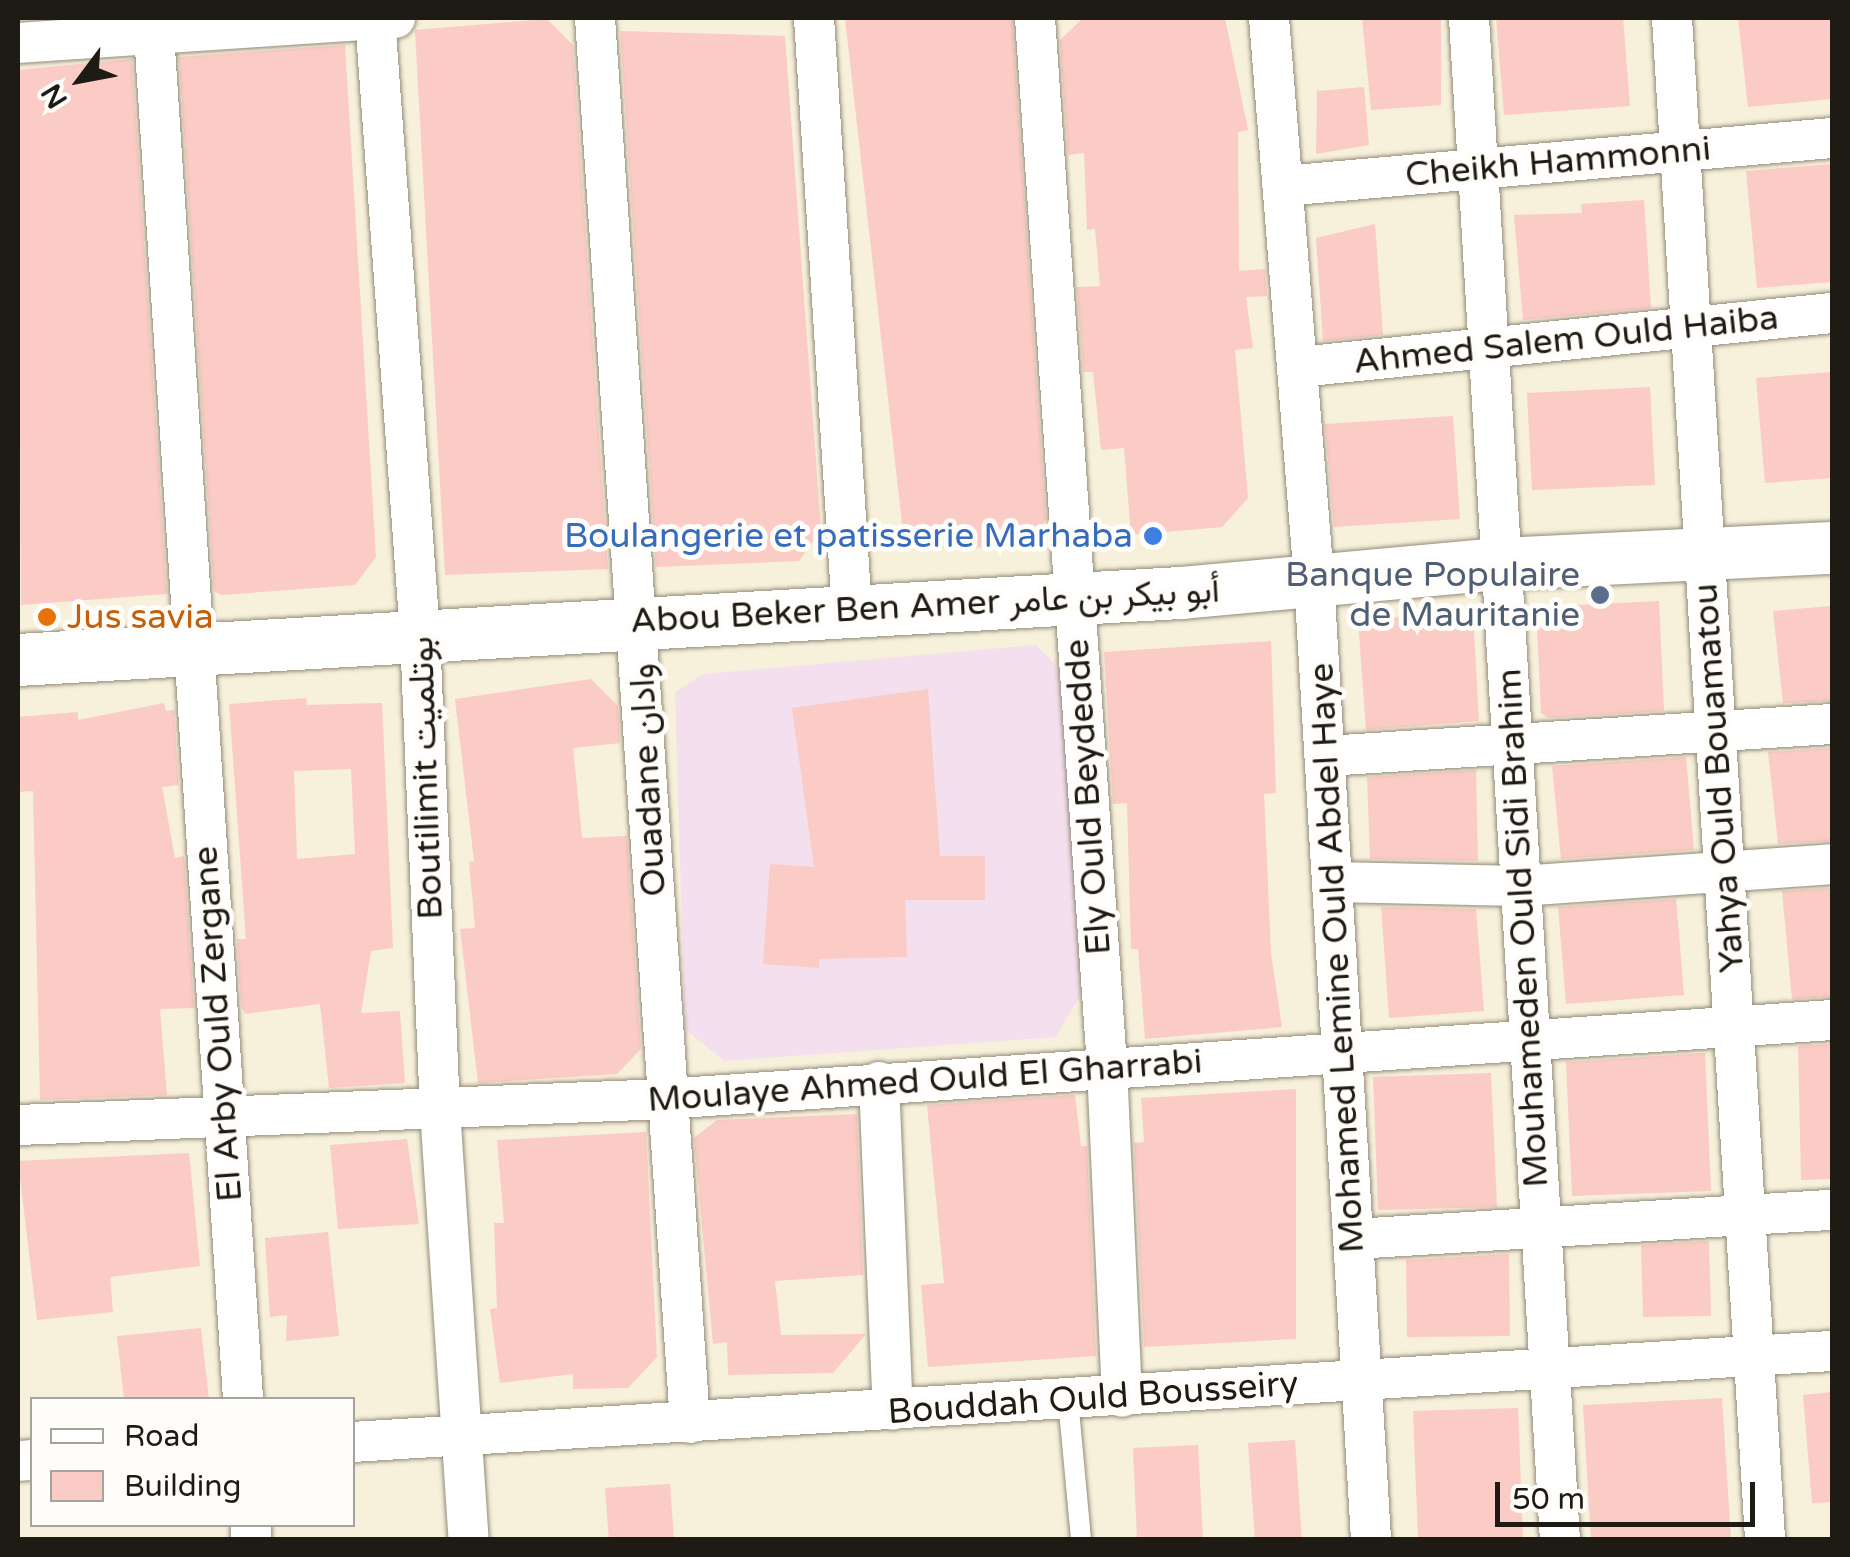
<!DOCTYPE html>
<html>
<head>
<meta charset="utf-8">
<style>
  body { margin:0 }
  #map { position:relative; width:1850px; height:1557px; overflow:hidden; background:#f7f0db; font-family:"Varela Round",Vazirmatn,sans-serif }
  div>[style] { position:absolute }
  .education>* { inset:0; background:#f4dfee }
  .building>* { inset:0; background:#fbcbc5 }
  .roads { filter:drop-shadow(0 0 2px #938b79) drop-shadow(0 0 2px #938b79) }
  .service>* { height:20px; margin:-10px; padding:0 10px; transform-origin:10px; border-radius:10px; background:#fff }
  .minor>* { height:40px; margin:-20px; padding:0 20px; transform-origin:20px; border-radius:20px; background:#fff }
  .tertiary>* { height:52px; margin:-26px; padding:0 26px; transform-origin:26px; border-radius:26px; background:#fff }
  .dots>* { width:28px; height:28px; translate:-50% -50%; box-sizing:border-box; border:5px solid #fffdf9; border-radius:50% }
  span { translate:-50% -50%; white-space:nowrap; text-align:center; line-height:1.15; -webkit-text-stroke:10px #fffdf9; paint-order:stroke }
  .street-label { font-size:35px; color:#1e1b14 }
  .shop-label { font-size:35px; color:#366cbe }
  .right { translate:-100% -50%; text-align:right }
  .service-label { font-size:35px; color:#4e5e75 }
  .food-label { font-size:35px; color:#c56008 }
  .left { translate:0 -50%; text-align:left }
  .frame { position:absolute; inset:0; border:20px solid #1e1b14; pointer-events:none }
  .legend { position:absolute; left:30px; top:1397px; width:325px; height:130px; box-sizing:border-box; background:#fffdf9; border:2px solid #a5a39d; margin:0; padding:12px 18px; list-style:none; font-size:30px; color:#1e1b14 }
  .legend li { display:flex; align-items:center; gap:20px; height:50px }
  .legend b { width:50px; border:2px solid #a5a39d }
  .north { position:absolute; left:30px; top:30px; width:100px; height:100px; -webkit-text-stroke:8px #fffdf9; paint-order:stroke; rotate:238deg; font-size:28px; font-weight:700; line-height:40px; text-align:center; color:#1e1b14 }
  .north::after { content:''; display:block; margin:auto; width:35px; height:45px; background:#1e1b14; clip-path:polygon(50% 0,100% 100%,50% 72%,0 100%) }
  .scale { position:absolute; left:1495px; top:1482px; width:260px; height:45px; box-sizing:border-box; border:5px solid #1e1b14; border-top:0; padding-left:12px; font-size:30px; line-height:35px; white-space:nowrap; color:#1e1b14; -webkit-text-stroke:8px #fffdf9; paint-order:stroke }
</style>
</head>
<body>
<div id="map">
  <div class="education">
    <div style="clip-path:polygon(1036px 645px,1061px 671px,1082px 992px,1056px 1037px,724px 1061px,685px 1029px,675px 692px,704px 674px)"></div>
  </div>
  <div class="building">
    <div style="clip-path:polygon(845px 18px,1012px 18px,1046px 520px,1028px 546px,905px 550px)"></div>
    <div style="clip-path:polygon(1083px 18px,1225px 18px,1248px 130px,1238px 132px,1239px 271px,1265px 269px,1267px 296px,1246px 297px,1253px 348px,1235px 350px,1248px 498px,1222px 527px,1131px 535px,1124px 448px,1101px 450px,1093px 372px,1083px 372px,1077px 287px,1100px 286px,1095px 229px,1087px 230px,1084px 153px,1068px 155px,1060px 40px)"></div>
    <div style="clip-path:polygon(1362px 18px,1441px 18px,1441px 105px,1371px 110px)"></div>
    <div style="clip-path:polygon(1496px 18px,1623px 18px,1630px 106px,1504px 115px)"></div>
    <div style="clip-path:polygon(1738px 18px,1832px 18px,1832px 99px,1748px 107px)"></div>
    <div style="clip-path:polygon(547px 19px,573px 45px,608px 569px,445px 575px,415px 30px)"></div>
    <div style="clip-path:polygon(620px 31px,785px 36px,821px 530px,799px 561px,656px 567px)"></div>
    <div style="clip-path:polygon(345px 45px,376px 557px,355px 585px,221px 595px,214px 591px,179px 57px)"></div>
    <div style="clip-path:polygon(132px 59px,167px 594px,21px 605px,18px 70px)"></div>
    <div style="clip-path:polygon(1364px 87px,1369px 145px,1316px 154px,1317px 91px)"></div>
    <div style="clip-path:polygon(1832px 164px,1832px 282px,1757px 288px,1746px 171px)"></div>
    <div style="clip-path:polygon(1644px 200px,1651px 308px,1523px 320px,1514px 215px,1582px 213px,1581px 204px)"></div>
    <div style="clip-path:polygon(1375px 224px,1383px 335px,1323px 341px,1316px 238px)"></div>
    <div style="clip-path:polygon(1832px 372px,1832px 478px,1765px 483px,1756px 378px)"></div>
    <div style="clip-path:polygon(1650px 387px,1655px 485px,1532px 490px,1527px 393px)"></div>
    <div style="clip-path:polygon(1453px 416px,1460px 519px,1334px 527px,1325px 424px)"></div>
    <div style="clip-path:polygon(1659px 601px,1664px 711px,1548px 718px,1541px 713px,1536px 607px)"></div>
    <div style="clip-path:polygon(1832px 606px,1832px 701px,1783px 703px,1773px 611px)"></div>
    <div style="clip-path:polygon(1473px 613px,1479px 721px,1366px 730px,1358px 619px)"></div>
    <div style="clip-path:polygon(1271px 641px,1276px 793px,1264px 794px,1271px 954px,1282px 1027px,1145px 1039px,1138px 949px,1131px 949px,1127px 803px,1113px 804px,1104px 652px)"></div>
    <div style="clip-path:polygon(591px 679px,618px 706px,620px 743px,573px 748px,582px 838px,627px 836px,641px 1049px,617px 1074px,478px 1083px,460px 929px,475px 928px,469px 862px,474px 861px,455px 699px)"></div>
    <div style="clip-path:polygon(928px 689px,940px 856px,985px 856px,985px 900px,905px 900px,907px 957px,819px 959px,819px 968px,763px 964px,770px 864px,814px 867px,792px 708px)"></div>
    <div style="clip-path:polygon(evenodd,306px 698px,307px 705px,382px 703px,393px 948px,371px 951px,361px 1013px,400px 1011px,405px 1083px,329px 1088px,320px 1004px,245px 1014px,241px 1006px,237px 939px,246px 939px,229px 704px,306px 698px,351px 769px,355px 854px,297px 859px,294px 771px,351px 769px)"></div>
    <div style="clip-path:polygon(164px 703px,166px 711px,174px 710px,179px 785px,162px 787px,175px 858px,184px 856px,194px 1008px,160px 1009px,167px 1095px,40px 1100px,33px 791px,18px 792px,18px 717px,78px 712px,78px 720px)"></div>
    <div style="clip-path:polygon(1832px 748px,1832px 841px,1778px 844px,1768px 752px)"></div>
    <div style="clip-path:polygon(1686px 757px,1694px 850px,1561px 859px,1552px 766px)"></div>
    <div style="clip-path:polygon(1476px 770px,1478px 861px,1370px 859px,1367px 777px)"></div>
    <div style="clip-path:polygon(1832px 888px,1832px 997px,1792px 999px,1782px 891px)"></div>
    <div style="clip-path:polygon(1676px 899px,1684px 995px,1566px 1004px,1558px 907px)"></div>
    <div style="clip-path:polygon(1381px 907px,1476px 909px,1484px 1011px,1389px 1018px)"></div>
    <div style="clip-path:polygon(1832px 1044px,1832px 1179px,1801px 1180px,1798px 1046px)"></div>
    <div style="clip-path:polygon(1705px 1053px,1711px 1191px,1572px 1196px,1566px 1062px)"></div>
    <div style="clip-path:polygon(1491px 1073px,1497px 1207px,1378px 1210px,1373px 1077px)"></div>
    <div style="clip-path:polygon(1296px 1089px,1296px 1339px,1144px 1347px,1134px 1143px,1144px 1142px,1141px 1098px)"></div>
    <div style="clip-path:polygon(1075px 1095px,1081px 1146px,1087px 1146px,1096px 1356px,928px 1367px,921px 1285px,944px 1283px,927px 1105px)"></div>
    <div style="clip-path:polygon(857px 1114px,863px 1275px,775px 1281px,781px 1335px,866px 1334px,833px 1373px,728px 1375px,727px 1342px,713px 1344px,694px 1138px,717px 1120px)"></div>
    <div style="clip-path:polygon(646px 1132px,657px 1357px,628px 1388px,573px 1389px,573px 1374px,500px 1383px,490px 1309px,497px 1308px,494px 1223px,504px 1223px,497px 1140px)"></div>
    <div style="clip-path:polygon(407px 1139px,419px 1224px,338px 1229px,330px 1145px)"></div>
    <div style="clip-path:polygon(189px 1153px,200px 1266px,110px 1277px,113px 1312px,37px 1320px,18px 1161px)"></div>
    <div style="clip-path:polygon(328px 1232px,339px 1336px,286px 1341px,287px 1315px,270px 1317px,265px 1238px)"></div>
    <div style="clip-path:polygon(1709px 1241px,1711px 1316px,1643px 1317px,1641px 1245px)"></div>
    <div style="clip-path:polygon(1509px 1254px,1510px 1336px,1407px 1337px,1406px 1260px)"></div>
    <div style="clip-path:polygon(201px 1328px,209px 1400px,124px 1400px,117px 1336px)"></div>
    <div style="clip-path:polygon(1832px 1392px,1832px 1502px,1812px 1503px,1803px 1395px)"></div>
    <div style="clip-path:polygon(1722px 1398px,1731px 1540px,1591px 1540px,1583px 1405px)"></div>
    <div style="clip-path:polygon(1518px 1408px,1523px 1540px,1418px 1540px,1413px 1411px)"></div>
    <div style="clip-path:polygon(1295px 1440px,1302px 1540px,1255px 1540px,1248px 1443px)"></div>
    <div style="clip-path:polygon(1198px 1445px,1203px 1540px,1137px 1540px,1133px 1448px)"></div>
    <div style="clip-path:polygon(670px 1484px,674px 1540px,609px 1540px,605px 1488px)"></div>
  </div>
  <div class="roads">
    <div class="service">
      <div style="left:1068px;top:1399px;width:142px;rotate:84.7deg"></div>
    </div>
    <div class="minor">
      <div style="left:153px;top:18px;width:1385px;rotate:86.27deg"></div>
      <div style="left:375px;top:18px;width:618px;rotate:85.82deg"></div>
      <div style="left:420px;top:634px;width:475px;rotate:87.6deg"></div>
      <div style="left:440px;top:1109px;width:432px;rotate:86.2deg"></div>
      <div style="left:595px;top:18px;width:1408px;rotate:86.13deg"></div>
      <div style="left:814px;top:18px;width:595px;rotate:86.34deg"></div>
      <div style="left:1035px;top:18px;width:1051px;rotate:86.07deg"></div>
      <div style="left:1107px;top:1067px;width:330px;rotate:87.4deg"></div>
      <div style="left:1269px;top:18px;width:564px;rotate:85.42deg"></div>
      <div style="left:1314px;top:580px;width:962px;rotate:86.6deg"></div>
      <div style="left:1469px;top:18px;width:1525px;rotate:86.58deg"></div>
      <div style="left:1672px;top:18px;width:1525px;rotate:86.5deg"></div>
      <div style="left:18px;top:43px;width:378px;rotate:-3.8deg"></div>
      <div style="left:1283px;top:186px;width:551px;rotate:-5deg"></div>
      <div style="left:1299px;top:367px;width:536px;rotate:-5.79deg"></div>
      <div style="left:1326px;top:756px;width:507px;rotate:-3.62deg"></div>
      <div style="left:1333px;top:882px;width:187px;rotate:1.2deg"></div>
      <div style="left:1520px;top:886px;width:313px;rotate:-4deg"></div>
      <div style="left:879px;top:1082px;width:328px;rotate:87.6deg"></div>
      <div style="left:18px;top:1125px;width:647px;rotate:-2.3deg"></div>
      <div style="left:664px;top:1099px;width:1171px;rotate:-3.87deg"></div>
      <div style="left:1354px;top:1239px;width:479px;rotate:-3.5deg"></div>
      <div style="left:352px;top:1442px;width:1483px;rotate:-3.52deg"></div>
      <div style="left:18px;top:1461px;width:14px;rotate:-4deg"></div>
      <div style="left:251px;top:1524px;width:16px;rotate:90deg"></div>
    </div>
    <div class="tertiary">
      <div style="left:18px;top:660px;width:1165px;rotate:-3.3deg"></div>
      <div style="left:1181px;top:593px;width:322px;rotate:-5.2deg"></div>
      <div style="left:1502px;top:564px;width:330px;rotate:-2.8deg"></div>
    </div>
  </div>
  <div class="dots">
    <div style="left:1153px;top:536px;background:#3f7fe0"></div>
    <div style="left:1600px;top:595px;background:#5c6f8a"></div>
    <div style="left:47px;top:617px;background:#e8710a"></div>
  </div>
  <div class="street-label">
    <span style="left:1558px;top:162px;rotate:-5deg">Cheikh Hammonni</span>
    <span style="left:1566px;top:340px;rotate:-6deg">Ahmed Salem Ould Haiba</span>
    <span style="left:925px;top:606px;rotate:-3deg">Abou Beker Ben Amer أبو بيكر بن عامر</span>
    <span style="left:426px;top:778px;rotate:-92deg">Boutilimit بوتلميت</span>
    <span style="left:1719px;top:778px;rotate:-94deg">Yahya Ould Bouamatou</span>
    <span style="left:648px;top:780px;rotate:-93deg">Ouadane وادان</span>
    <span style="left:1088px;top:797px;rotate:-94deg">Ely Ould Beydedde</span>
    <span style="left:1523px;top:928px;rotate:-93deg">Mouhameden Ould Sidi Brahim</span>
    <span style="left:1337px;top:958px;rotate:-93deg">Mohamed Lemine Ould Abdel Haye</span>
    <span style="left:218px;top:1024px;rotate:-94deg">El Arby Ould Zergane</span>
    <span style="left:925px;top:1081px;rotate:-4deg">Moulaye Ahmed Ould El Gharrabi</span>
    <span style="left:1093px;top:1398px;rotate:-4deg">Bouddah Ould Bousseiry</span>
  </div>
  <div class="shop-label">
    <span class="right" style="left:1133px;top:536px">Boulangerie et patisserie Marhaba</span>
  </div>
  <div class="service-label">
    <span class="right" style="left:1580px;top:595px">Banque Populaire<br>de Mauritanie</span>
  </div>
  <div class="food-label">
    <span class="left" style="left:67px;top:617px">Jus savia</span>
  </div>
  <div class="frame"></div>
  <ul class="legend">
  <li><b style="height:12px;background:#fff"></b>Road</li>
  <li><b style="height:28px;background:#fbcbc5"></b>Building</li>
  </ul>
  <div class="north">N</div>
  <div class="scale">50 m</div>
</div>
</body>
</html>
